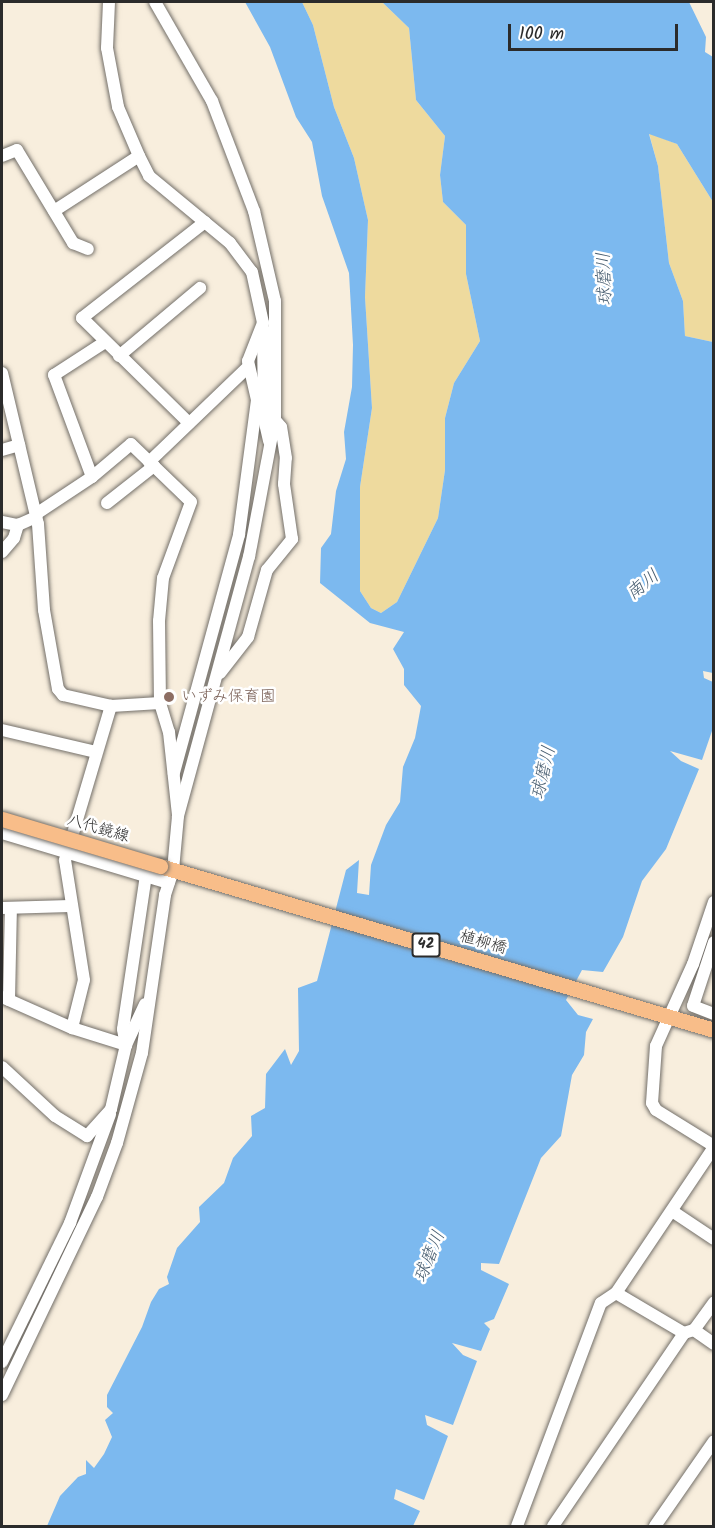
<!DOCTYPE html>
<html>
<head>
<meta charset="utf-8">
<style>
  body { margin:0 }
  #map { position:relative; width:715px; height:1528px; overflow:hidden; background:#f8eedd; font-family:Kalam,"Klee One",sans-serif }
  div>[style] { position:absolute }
  .sand>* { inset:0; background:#eeda9e }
  .water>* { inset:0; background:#7cb9ef }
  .roads { filter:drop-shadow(0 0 2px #736f69) drop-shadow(0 0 2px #736f69) }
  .minor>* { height:12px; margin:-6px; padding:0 6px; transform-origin:6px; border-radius:6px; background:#fff }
  .major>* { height:15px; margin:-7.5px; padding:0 7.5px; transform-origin:7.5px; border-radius:7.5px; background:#f8bd89 }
  .bridges { filter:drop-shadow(0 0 2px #736f69) drop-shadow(0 0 2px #736f69) }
  .major-bridge>* { height:15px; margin:-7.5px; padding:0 7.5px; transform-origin:7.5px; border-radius:7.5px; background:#f8bd89 }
  .dots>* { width:16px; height:16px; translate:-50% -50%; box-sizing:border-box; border:3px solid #fff; border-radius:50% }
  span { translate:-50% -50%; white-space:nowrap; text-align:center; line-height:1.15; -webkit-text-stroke:5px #fff; paint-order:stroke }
  .shield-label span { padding:2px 4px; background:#fff; border:2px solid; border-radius:4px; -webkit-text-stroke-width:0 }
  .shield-label { font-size:15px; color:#2b2b2b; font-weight:700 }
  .education-label { font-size:16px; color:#785e54 }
  .left { translate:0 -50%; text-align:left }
  .street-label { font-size:16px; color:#2b2b2b }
  .water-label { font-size:18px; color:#475d70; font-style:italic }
  .frame { position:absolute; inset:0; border:3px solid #2b2b2b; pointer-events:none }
  .scale { position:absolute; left:508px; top:24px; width:170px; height:27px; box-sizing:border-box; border:3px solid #2b2b2b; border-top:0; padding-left:8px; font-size:18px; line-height:21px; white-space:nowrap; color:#2b2b2b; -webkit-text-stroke:4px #fff; paint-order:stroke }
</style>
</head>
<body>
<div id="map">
  <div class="sand">
    <div style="clip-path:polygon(302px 2px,382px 2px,409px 28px,416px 100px,445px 136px,440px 175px,443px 202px,466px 225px,466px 274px,480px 341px,454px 383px,445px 418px,445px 470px,438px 518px,397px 602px,381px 613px,371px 608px,360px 591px,360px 487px,372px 408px,365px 297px,368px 220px,354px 158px,334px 107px,313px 25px)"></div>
    <div style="clip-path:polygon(649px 133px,677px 144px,713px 202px,713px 342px,685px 336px,683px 301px,669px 263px,658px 166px)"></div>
  </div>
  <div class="water">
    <div style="clip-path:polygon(245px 2px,302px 2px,313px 25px,334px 107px,354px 158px,368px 220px,365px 297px,372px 408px,360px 487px,360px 591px,371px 608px,381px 613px,397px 602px,438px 518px,445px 470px,445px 418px,454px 383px,480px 341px,466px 274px,466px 225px,443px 202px,440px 175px,445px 136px,416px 100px,409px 28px,382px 2px,689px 2px,706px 37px,705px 52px,713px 57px,713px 202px,677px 144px,649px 134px,658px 166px,669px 263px,683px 301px,685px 336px,713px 342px,713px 673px,703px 671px,704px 678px,713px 682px,713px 728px,702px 760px,670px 751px,681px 761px,699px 769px,666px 849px,642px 881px,623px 937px,603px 972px,582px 970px,566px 1000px,578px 1015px,593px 1019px,586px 1032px,584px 1055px,572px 1075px,561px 1136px,541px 1158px,499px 1264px,481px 1263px,481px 1270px,509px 1284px,494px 1319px,484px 1323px,490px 1329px,481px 1351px,452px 1343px,463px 1355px,477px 1361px,453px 1425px,425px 1415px,427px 1425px,448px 1436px,424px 1500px,396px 1489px,394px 1499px,420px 1511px,413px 1526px,47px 1526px,60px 1496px,78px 1477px,86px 1474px,86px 1460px,94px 1468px,104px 1454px,112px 1437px,105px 1420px,113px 1413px,107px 1407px,107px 1395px,142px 1327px,151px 1302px,159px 1289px,169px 1284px,167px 1277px,177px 1248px,200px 1222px,199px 1207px,224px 1183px,233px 1158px,252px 1136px,251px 1116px,265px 1108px,266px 1074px,285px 1049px,291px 1065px,299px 1051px,298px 988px,317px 981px,346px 870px,359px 860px,357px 893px,369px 895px,371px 865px,386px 825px,400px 802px,403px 767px,415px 738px,421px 706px,404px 685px,404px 669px,393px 649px,404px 632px,370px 623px,320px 583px,321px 548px,331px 534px,336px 491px,346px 459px,344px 432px,352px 387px,353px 345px,349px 273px,322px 196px,312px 142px,296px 117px,270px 47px)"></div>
  </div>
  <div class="roads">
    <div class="minor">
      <div style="left:109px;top:2px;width:46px;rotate:92.5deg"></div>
      <div style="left:107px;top:48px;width:60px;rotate:79.4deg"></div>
      <div style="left:118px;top:107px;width:53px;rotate:66.8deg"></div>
      <div style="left:139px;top:156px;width:22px;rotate:63deg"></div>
      <div style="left:149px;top:176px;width:105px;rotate:39.6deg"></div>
      <div style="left:230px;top:243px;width:36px;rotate:53deg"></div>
      <div style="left:252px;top:272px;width:52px;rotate:77.8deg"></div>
      <div style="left:263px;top:323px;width:41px;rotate:111.5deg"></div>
      <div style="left:248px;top:361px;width:40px;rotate:77deg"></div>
      <div style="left:257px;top:400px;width:136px;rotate:97.6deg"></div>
      <div style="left:239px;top:535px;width:247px;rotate:105.3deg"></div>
      <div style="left:2px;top:156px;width:16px;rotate:-22deg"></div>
      <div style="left:17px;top:150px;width:109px;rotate:58.9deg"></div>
      <div style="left:73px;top:243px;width:16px;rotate:22deg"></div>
      <div style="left:54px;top:211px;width:101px;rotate:-32.9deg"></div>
      <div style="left:263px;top:327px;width:92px;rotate:89.4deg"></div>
      <div style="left:264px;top:419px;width:23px;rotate:77deg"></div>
      <div style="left:119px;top:356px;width:106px;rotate:-40deg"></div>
      <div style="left:2px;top:373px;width:155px;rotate:76.6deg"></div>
      <div style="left:38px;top:524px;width:86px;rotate:86deg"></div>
      <div style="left:44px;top:610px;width:80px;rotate:80deg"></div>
      <div style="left:58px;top:689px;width:8px;rotate:50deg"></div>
      <div style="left:63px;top:695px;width:49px;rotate:12.9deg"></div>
      <div style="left:111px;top:706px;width:49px;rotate:-3.5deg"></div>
      <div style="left:160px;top:703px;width:30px;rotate:73deg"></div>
      <div style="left:169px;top:732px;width:83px;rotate:83.8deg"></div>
      <div style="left:189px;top:423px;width:150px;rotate:-135.5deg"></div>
      <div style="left:82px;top:318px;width:156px;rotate:-38deg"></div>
      <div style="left:2px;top:450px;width:18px;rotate:-16deg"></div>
      <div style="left:149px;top:462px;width:137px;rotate:-43.8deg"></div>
      <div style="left:92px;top:477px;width:109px;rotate:-110.4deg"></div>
      <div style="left:54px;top:375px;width:61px;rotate:-32.9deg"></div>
      <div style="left:107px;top:503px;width:60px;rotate:-38.2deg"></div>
      <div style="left:36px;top:514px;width:67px;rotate:-33.5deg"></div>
      <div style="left:92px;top:477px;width:51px;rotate:-40.2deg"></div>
      <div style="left:131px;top:444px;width:83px;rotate:44deg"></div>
      <div style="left:191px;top:502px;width:81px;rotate:110.2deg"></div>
      <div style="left:163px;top:578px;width:43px;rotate:95.3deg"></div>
      <div style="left:159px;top:621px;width:82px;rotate:89.3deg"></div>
      <div style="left:2px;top:522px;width:16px;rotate:11deg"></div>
      <div style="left:18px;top:525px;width:20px;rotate:-24deg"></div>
      <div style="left:2px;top:552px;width:18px;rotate:-49deg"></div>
      <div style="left:14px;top:538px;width:14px;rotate:-73deg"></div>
      <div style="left:220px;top:673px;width:46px;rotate:-52.1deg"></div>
      <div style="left:248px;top:637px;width:70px;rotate:-74.2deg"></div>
      <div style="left:267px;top:570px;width:40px;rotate:-51deg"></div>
      <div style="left:292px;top:539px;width:56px;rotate:-98.3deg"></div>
      <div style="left:284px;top:484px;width:26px;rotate:-86deg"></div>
      <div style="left:286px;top:458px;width:31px;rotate:-99deg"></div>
      <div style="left:281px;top:427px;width:9px;rotate:-131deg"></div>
      <div style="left:2px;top:730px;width:97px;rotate:13.2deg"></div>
      <div style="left:2px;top:833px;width:174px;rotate:16.7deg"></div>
      <div style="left:714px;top:902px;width:65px;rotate:108.7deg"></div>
      <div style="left:693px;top:964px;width:90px;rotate:114.3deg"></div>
      <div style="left:656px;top:1046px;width:57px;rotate:94deg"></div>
      <div style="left:652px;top:1103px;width:8px;rotate:60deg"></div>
      <div style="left:656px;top:1110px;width:68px;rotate:31.8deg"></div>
      <div style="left:2px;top:908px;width:68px;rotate:-1.7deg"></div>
      <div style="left:714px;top:942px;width:67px;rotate:108.2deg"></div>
      <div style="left:693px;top:1006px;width:22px;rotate:21deg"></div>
      <div style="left:2px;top:997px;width:77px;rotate:23.9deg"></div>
      <div style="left:72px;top:1028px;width:57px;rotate:17.5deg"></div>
      <div style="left:126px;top:1045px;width:45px;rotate:-65.1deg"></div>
      <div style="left:9px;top:1000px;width:92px;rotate:-88.8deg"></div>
      <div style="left:72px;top:1028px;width:49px;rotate:-76deg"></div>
      <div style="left:84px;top:980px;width:121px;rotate:-99deg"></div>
      <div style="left:65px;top:860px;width:161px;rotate:-73.4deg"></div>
      <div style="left:2px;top:1067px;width:72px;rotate:42.8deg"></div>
      <div style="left:55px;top:1116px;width:38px;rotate:32deg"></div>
      <div style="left:87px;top:1136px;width:36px;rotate:-48deg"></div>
      <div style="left:111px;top:1109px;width:66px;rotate:-76.8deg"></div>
      <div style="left:126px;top:1045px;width:16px;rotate:-101deg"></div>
      <div style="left:123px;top:1029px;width:155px;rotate:-81.5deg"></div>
      <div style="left:672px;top:1211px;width:50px;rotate:33.7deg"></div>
      <div style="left:616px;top:1293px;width:79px;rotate:30.5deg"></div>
      <div style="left:694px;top:1330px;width:24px;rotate:35deg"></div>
      <div style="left:2px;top:1362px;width:155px;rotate:-63.9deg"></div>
      <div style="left:70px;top:1223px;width:116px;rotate:-69.8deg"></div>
      <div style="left:2px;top:1395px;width:220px;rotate:-64.4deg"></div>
      <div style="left:97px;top:1197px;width:58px;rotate:-69.7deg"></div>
      <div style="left:117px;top:1143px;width:93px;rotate:-74.5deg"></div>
      <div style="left:142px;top:1053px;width:160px;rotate:-81.7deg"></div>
      <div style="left:165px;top:895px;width:26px;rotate:-72deg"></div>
      <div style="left:173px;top:870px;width:54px;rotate:-84.7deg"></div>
      <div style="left:178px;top:816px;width:269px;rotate:-74.7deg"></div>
      <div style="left:249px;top:557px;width:139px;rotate:-79.3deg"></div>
      <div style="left:275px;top:420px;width:119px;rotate:-90deg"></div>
      <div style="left:275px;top:301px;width:92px;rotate:-103.1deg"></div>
      <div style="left:254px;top:211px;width:118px;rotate:-110.9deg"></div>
      <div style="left:212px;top:101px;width:114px;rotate:-119.9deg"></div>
      <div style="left:517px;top:1526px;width:238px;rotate:-69.4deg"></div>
      <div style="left:601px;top:1303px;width:18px;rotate:-34deg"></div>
      <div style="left:616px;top:1293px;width:176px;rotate:-56.1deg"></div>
      <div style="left:553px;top:1526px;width:233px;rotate:-55.8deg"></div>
      <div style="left:684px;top:1333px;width:10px;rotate:-17deg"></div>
      <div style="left:694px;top:1330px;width:34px;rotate:-54deg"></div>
      <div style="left:655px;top:1526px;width:103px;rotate:-55.2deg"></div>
    </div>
    <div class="major">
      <div style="left:160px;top:866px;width:578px;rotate:16.49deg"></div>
    </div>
  </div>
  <div class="bridges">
    <div class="major-bridge">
      <div style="left:2px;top:819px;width:165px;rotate:16.6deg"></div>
    </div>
  </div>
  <div class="dots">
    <div style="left:169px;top:697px;background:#8d6e63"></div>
  </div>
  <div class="shield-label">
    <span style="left:426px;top:945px">42</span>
  </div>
  <div class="education-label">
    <span class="left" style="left:181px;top:697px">いずみ保育園</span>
  </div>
  <div class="street-label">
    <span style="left:98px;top:829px;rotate:16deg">八代鏡線</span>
    <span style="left:483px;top:943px;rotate:16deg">植柳橋</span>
  </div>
  <div class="water-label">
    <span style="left:606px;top:279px;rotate:-92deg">球磨川</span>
    <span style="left:644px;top:586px;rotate:-39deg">南川</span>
    <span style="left:545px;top:773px;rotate:-77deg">球磨川</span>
    <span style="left:431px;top:1257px;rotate:-68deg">球磨川</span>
  </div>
  <div class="frame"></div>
  <div class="scale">100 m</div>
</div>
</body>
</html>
